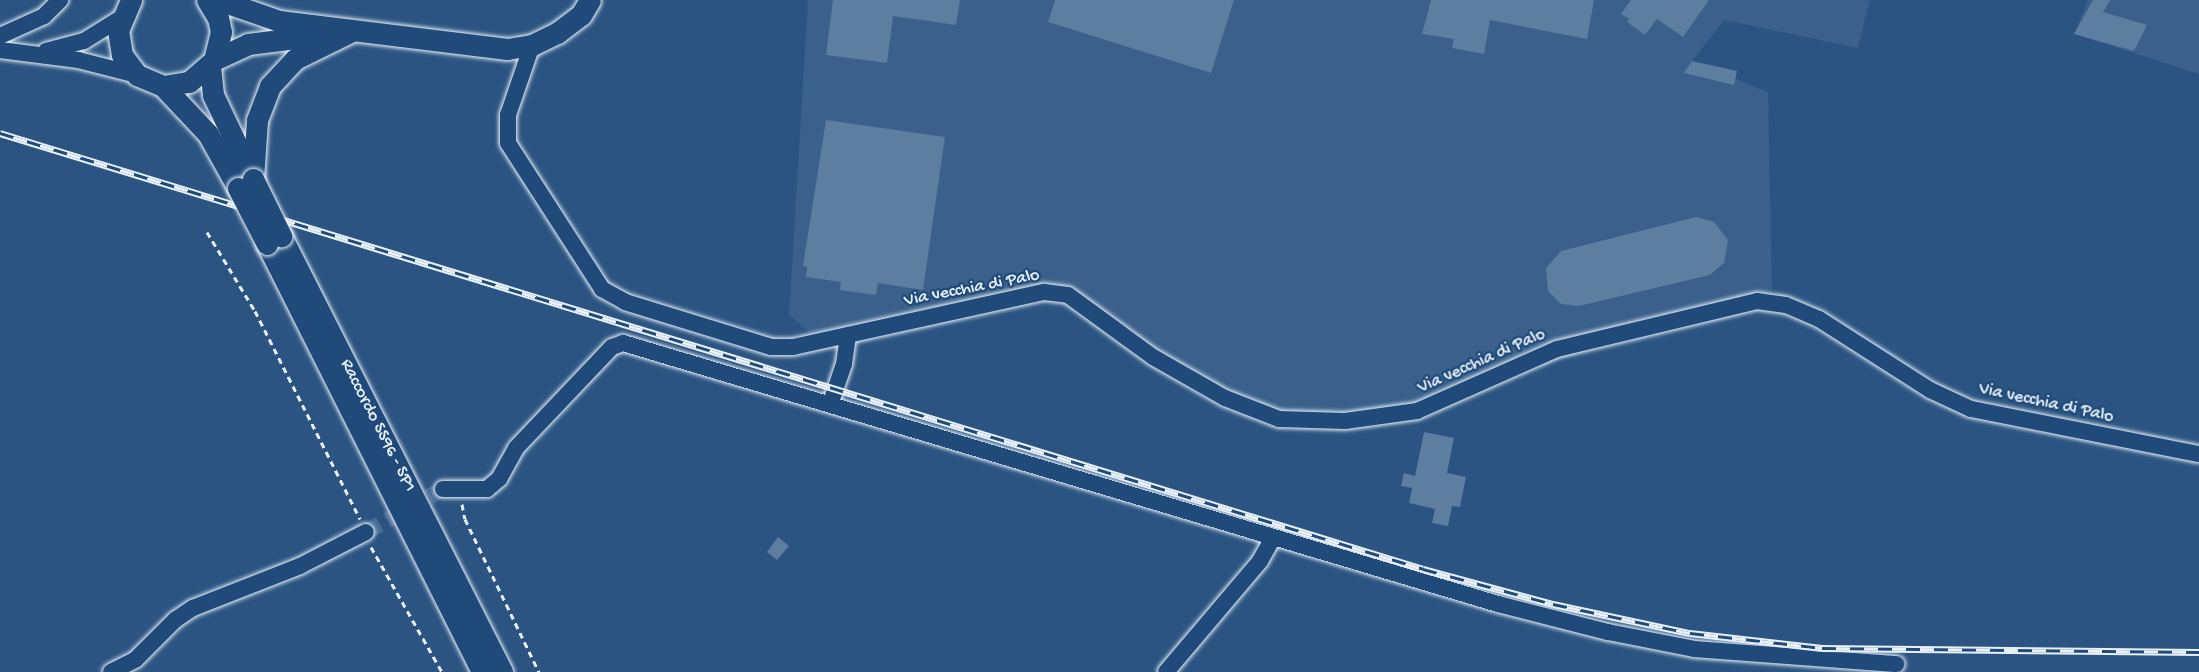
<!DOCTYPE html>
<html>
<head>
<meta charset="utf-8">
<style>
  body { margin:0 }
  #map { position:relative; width:2199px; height:672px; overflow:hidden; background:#2b5482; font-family:"Gochi Hand",sans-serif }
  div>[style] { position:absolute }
  .built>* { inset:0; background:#3a608b }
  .building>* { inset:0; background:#5d7da1 }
  .minor-tunnel>* { height:16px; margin-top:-8px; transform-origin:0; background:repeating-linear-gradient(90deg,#476c94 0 16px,transparent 0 24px) }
  .path>* { height:3px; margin-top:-1.5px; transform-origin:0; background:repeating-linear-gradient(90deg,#e8f1f8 0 6px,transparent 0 10.5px) }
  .roads { filter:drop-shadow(0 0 2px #e8f1f8) drop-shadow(0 0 2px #e8f1f8) }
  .minor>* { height:16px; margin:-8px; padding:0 8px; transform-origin:8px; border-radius:8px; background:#1f4a7a }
  .major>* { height:21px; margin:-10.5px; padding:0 10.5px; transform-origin:10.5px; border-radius:10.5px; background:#1f4a7a }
  .rail>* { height:7px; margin-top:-3.5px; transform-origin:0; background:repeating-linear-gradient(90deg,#1f4a7a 0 14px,#e8f1f8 0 28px); box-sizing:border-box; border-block:2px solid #e8f1f8 }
  .bridges { filter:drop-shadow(0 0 2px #e8f1f8) drop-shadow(0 0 2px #e8f1f8) }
  .major-bridge>* { height:21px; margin:-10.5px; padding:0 10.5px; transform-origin:10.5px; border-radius:10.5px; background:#1f4a7a }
  span { translate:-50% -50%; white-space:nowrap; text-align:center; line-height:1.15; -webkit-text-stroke:4.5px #1f4a7a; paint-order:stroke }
  .street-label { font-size:18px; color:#e8f1f8 }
</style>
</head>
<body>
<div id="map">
  <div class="built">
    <div style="clip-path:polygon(808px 0,1870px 0,1858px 48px,1724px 20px,1692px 61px,1768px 92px,1772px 290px,1459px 393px,1345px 421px,1252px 409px,1068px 295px,820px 341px,789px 315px)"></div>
    <div style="clip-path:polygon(2088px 0,2199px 0,2199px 74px,2074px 34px)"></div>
  </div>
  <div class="building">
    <div style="clip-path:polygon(833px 0,960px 0,956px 25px,893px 16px,887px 63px,826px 55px)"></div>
    <div style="clip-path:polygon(1055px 0,1234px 0,1211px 73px,1048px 22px)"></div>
    <div style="clip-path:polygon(1431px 0,1594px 0,1587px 39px,1490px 20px,1484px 54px,1452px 48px,1454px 39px,1422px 34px)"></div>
    <div style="clip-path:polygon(1631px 0,1709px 0,1683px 37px,1657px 19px,1645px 35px,1627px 22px,1629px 19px,1621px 14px)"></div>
    <div style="clip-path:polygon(2093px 0,2110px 0,2103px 12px,2147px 25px,2134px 51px,2074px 34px)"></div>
    <div style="clip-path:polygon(1692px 61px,1737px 71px,1734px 85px,1684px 73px)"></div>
    <div style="clip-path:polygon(826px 120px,945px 137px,923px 290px,878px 283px,876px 295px,840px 290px,841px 282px,806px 277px,807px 267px,803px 266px)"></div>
    <div style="clip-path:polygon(1696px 217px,1714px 222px,1728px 240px,1724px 263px,1710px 275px,1579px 306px,1561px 304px,1548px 291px,1546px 268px,1561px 251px)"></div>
    <div style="clip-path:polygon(1424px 432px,1454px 438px,1447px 473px,1466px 477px,1460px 507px,1452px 506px,1448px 526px,1432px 523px,1435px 509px,1409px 503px,1412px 488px,1401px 486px,1404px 473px,1415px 476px)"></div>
    <div style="clip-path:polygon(778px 537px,789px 546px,777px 560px,767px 552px)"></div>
  </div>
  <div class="minor-tunnel">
    <div style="left:366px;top:532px;width:88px;rotate:-29.2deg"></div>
  </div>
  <div class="path">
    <div style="left:207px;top:232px;width:92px;rotate:58.7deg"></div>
    <div style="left:255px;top:311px;width:233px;rotate:63.2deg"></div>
    <div style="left:462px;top:504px;width:15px;rotate:79deg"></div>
    <div style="left:465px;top:519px;width:170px;rotate:64.2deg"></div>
    <div style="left:371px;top:547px;width:144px;rotate:60.4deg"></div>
  </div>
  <div class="roads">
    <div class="minor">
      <div style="left:0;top:36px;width:48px;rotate:-24.4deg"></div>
      <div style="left:44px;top:16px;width:23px;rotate:-45deg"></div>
      <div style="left:532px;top:45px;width:74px;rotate:108.9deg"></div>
      <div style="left:508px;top:115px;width:28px;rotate:90deg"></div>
      <div style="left:508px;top:143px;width:174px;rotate:57.2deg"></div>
      <div style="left:602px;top:289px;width:26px;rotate:29deg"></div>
      <div style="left:625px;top:302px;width:153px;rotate:17.1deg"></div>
      <div style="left:771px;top:347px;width:22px"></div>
      <div style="left:793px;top:347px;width:257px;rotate:-12.4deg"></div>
      <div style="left:1044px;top:292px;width:24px;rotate:7deg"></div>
      <div style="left:1068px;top:295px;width:105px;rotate:36.1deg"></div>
      <div style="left:1153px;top:357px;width:83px;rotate:29.7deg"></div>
      <div style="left:1225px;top:398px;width:58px;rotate:21.3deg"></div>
      <div style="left:1279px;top:419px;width:66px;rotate:1.7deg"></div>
      <div style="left:1345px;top:421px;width:73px;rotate:-7.9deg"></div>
      <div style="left:1417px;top:411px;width:153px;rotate:-23.9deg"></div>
      <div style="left:1557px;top:349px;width:206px;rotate:-13.5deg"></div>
      <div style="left:1757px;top:301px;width:29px;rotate:8deg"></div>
      <div style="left:1786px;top:305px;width:36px;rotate:23deg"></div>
      <div style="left:1819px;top:319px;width:132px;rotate:32.6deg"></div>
      <div style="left:1930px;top:390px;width:45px;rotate:24.9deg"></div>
      <div style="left:1971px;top:409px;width:232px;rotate:11.2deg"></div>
      <div style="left:0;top:50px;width:79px;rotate:7.3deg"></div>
      <div style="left:78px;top:60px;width:61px;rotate:14.3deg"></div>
      <div style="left:46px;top:51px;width:39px;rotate:-15deg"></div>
      <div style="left:84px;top:41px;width:44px;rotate:-31.9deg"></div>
      <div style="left:831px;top:402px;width:40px;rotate:-71.1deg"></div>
      <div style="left:844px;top:364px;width:29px;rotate:-82deg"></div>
      <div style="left:443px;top:489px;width:44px"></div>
      <div style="left:487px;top:489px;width:16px;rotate:-40deg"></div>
      <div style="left:499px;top:479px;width:35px;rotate:-61deg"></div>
      <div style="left:516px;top:448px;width:139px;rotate:-46.5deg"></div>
      <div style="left:612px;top:347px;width:12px;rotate:-20deg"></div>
      <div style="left:623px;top:343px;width:913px;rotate:16.61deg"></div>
      <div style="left:1498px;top:604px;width:114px;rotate:14.3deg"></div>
      <div style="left:1608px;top:632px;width:89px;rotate:11.1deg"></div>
      <div style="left:1695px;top:649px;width:202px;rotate:4.3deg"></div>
      <div style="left:111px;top:672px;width:28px;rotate:-27deg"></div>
      <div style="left:136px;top:659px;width:55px;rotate:-45deg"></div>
      <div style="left:175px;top:620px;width:22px;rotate:-34deg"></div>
      <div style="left:193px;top:608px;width:115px;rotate:-21.4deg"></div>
      <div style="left:300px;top:566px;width:74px;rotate:-27.3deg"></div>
      <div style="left:1166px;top:672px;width:145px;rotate:-49.7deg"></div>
      <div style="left:1260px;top:561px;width:26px;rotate:-61deg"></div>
    </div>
    <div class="major">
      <div style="left:131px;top:0;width:33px;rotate:113deg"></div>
      <div style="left:118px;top:30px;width:25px;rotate:81deg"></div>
      <div style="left:122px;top:55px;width:25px;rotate:53deg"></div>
      <div style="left:137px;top:75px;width:28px;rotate:23deg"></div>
      <div style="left:163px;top:86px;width:26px;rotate:-9deg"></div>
      <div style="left:189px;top:82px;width:33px;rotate:-41deg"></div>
      <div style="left:214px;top:60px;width:29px;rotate:-76deg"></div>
      <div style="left:221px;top:32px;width:14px;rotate:-102deg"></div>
      <div style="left:218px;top:18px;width:21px;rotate:-121deg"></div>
      <div style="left:219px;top:0;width:64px;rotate:19.3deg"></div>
      <div style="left:279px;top:21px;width:230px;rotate:7deg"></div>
      <div style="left:507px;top:49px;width:25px;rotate:-9deg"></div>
      <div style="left:532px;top:45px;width:28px;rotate:-26deg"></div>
      <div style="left:557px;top:33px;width:30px;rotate:-37deg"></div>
      <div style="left:581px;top:15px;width:17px;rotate:-59deg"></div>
      <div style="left:214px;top:60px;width:38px;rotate:-25deg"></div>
      <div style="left:248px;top:44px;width:72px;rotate:-7.2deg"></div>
      <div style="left:210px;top:66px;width:29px;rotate:84deg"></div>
      <div style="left:213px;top:95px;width:93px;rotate:64.5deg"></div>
      <div style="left:163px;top:86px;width:66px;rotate:46.8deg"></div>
      <div style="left:208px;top:134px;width:62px;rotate:60.9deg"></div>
      <div style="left:253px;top:179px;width:59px;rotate:-86.1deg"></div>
      <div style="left:257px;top:120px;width:36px;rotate:-69deg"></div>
      <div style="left:270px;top:86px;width:37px;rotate:-47deg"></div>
      <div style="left:295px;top:59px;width:61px;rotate:-26.1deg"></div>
      <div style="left:281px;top:236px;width:489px;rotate:63.1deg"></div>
      <div style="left:267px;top:244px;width:479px;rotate:63.3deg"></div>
    </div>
  </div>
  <div class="rail">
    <div style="left:0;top:133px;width:1488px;rotate:17.03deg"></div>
    <div style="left:1423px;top:569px;width:135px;rotate:15.1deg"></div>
    <div style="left:1553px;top:604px;width:140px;rotate:12deg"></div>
    <div style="left:1690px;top:633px;width:133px;rotate:6.5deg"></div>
    <div style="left:1822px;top:648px;width:377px;rotate:0.6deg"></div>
  </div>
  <div class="bridges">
    <div class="major-bridge">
      <div style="left:253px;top:179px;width:64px;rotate:63.8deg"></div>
      <div style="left:238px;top:188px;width:63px;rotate:62.6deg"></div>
    </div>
  </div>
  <div class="street-label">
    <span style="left:972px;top:289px;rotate:-11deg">Via vecchia di Palo</span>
    <span style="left:1482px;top:362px;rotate:-24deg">Via vecchia di Palo</span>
    <span style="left:2046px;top:404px;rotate:12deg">Via vecchia di Palo</span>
    <span style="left:377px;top:426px;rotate:63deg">Raccordo SS96 - SP1</span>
  </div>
</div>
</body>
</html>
